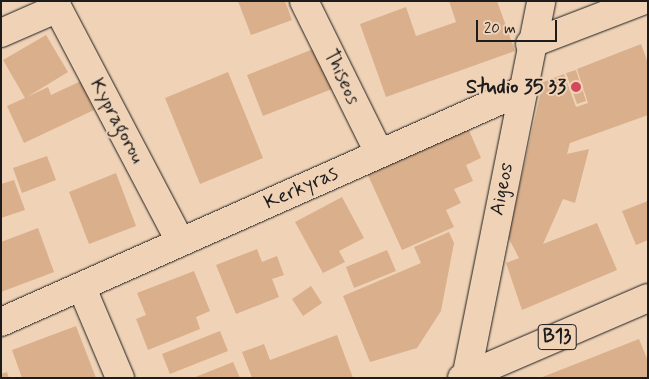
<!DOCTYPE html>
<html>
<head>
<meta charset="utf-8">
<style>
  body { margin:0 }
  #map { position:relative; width:649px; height:379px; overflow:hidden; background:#f0d3b7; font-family:Mynerve,sans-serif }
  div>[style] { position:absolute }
  .building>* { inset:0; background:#d9af8c }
  .roads { filter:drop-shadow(0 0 1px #1c1c1c) drop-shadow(0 0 1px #1c1c1c) }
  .street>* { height:28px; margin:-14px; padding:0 14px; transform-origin:14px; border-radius:14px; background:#f0d3b7 }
  .secondary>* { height:28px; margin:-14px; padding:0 14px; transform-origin:14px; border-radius:14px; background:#f0d3b7 }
  .primary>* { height:28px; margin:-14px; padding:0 14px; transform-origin:14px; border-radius:14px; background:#f0d3b7 }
  .dots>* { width:14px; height:14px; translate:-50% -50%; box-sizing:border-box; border:2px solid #f0d3b7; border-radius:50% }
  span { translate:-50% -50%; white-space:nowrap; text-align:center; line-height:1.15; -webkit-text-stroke:4px #f0d3b7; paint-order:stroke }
  .shield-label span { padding:1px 4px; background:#f0d3b7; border:1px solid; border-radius:4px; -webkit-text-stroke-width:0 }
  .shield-label { font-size:19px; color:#1c1c1c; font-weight:700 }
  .street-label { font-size:20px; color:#1c1c1c }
  .poi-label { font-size:20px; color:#1c1c1c; font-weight:700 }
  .right { translate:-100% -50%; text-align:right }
  .frame { position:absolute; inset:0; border:2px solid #1c1c1c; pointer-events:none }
  .scale { position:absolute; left:476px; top:20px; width:81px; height:22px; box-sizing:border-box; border:2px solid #1c1c1c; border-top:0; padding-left:6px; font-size:15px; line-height:18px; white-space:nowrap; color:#1c1c1c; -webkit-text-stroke:4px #f0d3b7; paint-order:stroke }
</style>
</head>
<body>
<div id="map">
  <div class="building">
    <div style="clip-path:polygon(238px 1px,285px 1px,292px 20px,251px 35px)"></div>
    <div style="clip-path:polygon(449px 1px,497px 1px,515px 51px,386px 97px,360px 24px,406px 7px,416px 36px,456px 22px)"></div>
    <div style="clip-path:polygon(46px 35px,68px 72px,27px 97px,48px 87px,51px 95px,81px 81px,94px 110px,24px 143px,7px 106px,25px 98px,3px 60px)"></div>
    <div style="clip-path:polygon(641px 44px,648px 63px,648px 115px,570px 143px,567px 154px,589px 149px,575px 203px,563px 199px,543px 244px,597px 223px,617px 270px,522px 310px,506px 263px,519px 258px,508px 237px,543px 82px,564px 74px,576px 107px,588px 103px,577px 69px)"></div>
    <div style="clip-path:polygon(316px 48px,332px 89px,263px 116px,247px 75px)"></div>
    <div style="clip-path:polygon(576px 70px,586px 101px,577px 104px,566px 73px)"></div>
    <div style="clip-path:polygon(228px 72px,263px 158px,200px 184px,165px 98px)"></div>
    <div style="clip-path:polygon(468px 128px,481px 158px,466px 165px,473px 181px,454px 189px,461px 203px,446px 210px,454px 227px,402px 250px,367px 173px)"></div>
    <div style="clip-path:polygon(47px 156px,56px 180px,22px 193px,13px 168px)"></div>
    <div style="clip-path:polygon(116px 173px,136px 226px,89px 244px,69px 192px)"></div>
    <div style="clip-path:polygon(14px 180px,25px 210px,1px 218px,1px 184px)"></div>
    <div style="clip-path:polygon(342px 197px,364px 238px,339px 251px,345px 262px,323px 273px,295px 222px)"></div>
    <div style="clip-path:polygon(648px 201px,648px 240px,636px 245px,622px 211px)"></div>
    <div style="clip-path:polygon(38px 228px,54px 272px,1px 292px,1px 242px)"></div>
    <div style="clip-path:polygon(449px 232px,454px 243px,441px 311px,417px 348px,370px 362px,343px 296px,421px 263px,414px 247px)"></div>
    <div style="clip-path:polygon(257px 249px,262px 262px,277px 256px,284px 275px,272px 279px,279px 297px,236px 314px,216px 265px)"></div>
    <div style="clip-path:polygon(387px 250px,396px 271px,354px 288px,346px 267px)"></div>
    <div style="clip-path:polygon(194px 271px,210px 311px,196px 317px,200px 329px,148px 350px,136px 319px,146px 315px,137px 293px)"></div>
    <div style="clip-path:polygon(311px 286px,322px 303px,303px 316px,292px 299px)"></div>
    <div style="clip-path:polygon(76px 326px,96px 378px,22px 378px,12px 350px)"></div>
    <div style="clip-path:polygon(220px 331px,228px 351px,170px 374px,162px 354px)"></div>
    <div style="clip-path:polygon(337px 335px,353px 378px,252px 378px,242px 352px,264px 344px,270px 360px)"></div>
    <div style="clip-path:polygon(639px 339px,648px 361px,648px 378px,540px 378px)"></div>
    <div style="clip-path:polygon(233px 362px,240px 378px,193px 378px)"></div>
    <div style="clip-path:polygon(7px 372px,9px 378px,1px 378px,1px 374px)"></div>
  </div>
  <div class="roads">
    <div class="street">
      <div style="left:54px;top:1px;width:271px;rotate:62.3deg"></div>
      <div style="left:304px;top:1px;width:169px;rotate:63.7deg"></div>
      <div style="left:1px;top:33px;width:62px;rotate:-23.7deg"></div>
      <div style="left:530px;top:44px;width:120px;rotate:-21deg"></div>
      <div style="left:82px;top:288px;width:98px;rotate:67.1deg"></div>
      <div style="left:1px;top:322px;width:569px;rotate:-23.95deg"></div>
    </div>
    <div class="secondary">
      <div style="left:466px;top:378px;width:384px;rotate:-78.7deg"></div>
    </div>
    <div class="primary">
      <div style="left:462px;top:378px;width:202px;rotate:-23.3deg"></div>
    </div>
  </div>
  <div class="dots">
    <div style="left:576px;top:87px;background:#d1495b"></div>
  </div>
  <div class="shield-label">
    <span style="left:557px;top:337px">B13</span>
  </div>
  <div class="street-label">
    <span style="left:342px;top:77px;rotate:64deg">Thiseos</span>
    <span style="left:117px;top:121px;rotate:62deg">Kypragorou</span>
    <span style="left:301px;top:188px;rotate:-24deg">Kerkyras</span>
    <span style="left:502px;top:189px;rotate:-79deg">Aigeos</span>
  </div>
  <div class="poi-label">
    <span class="right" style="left:566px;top:87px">Studio 35 33</span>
  </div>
  <div class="frame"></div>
  <div class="scale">20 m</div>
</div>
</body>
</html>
